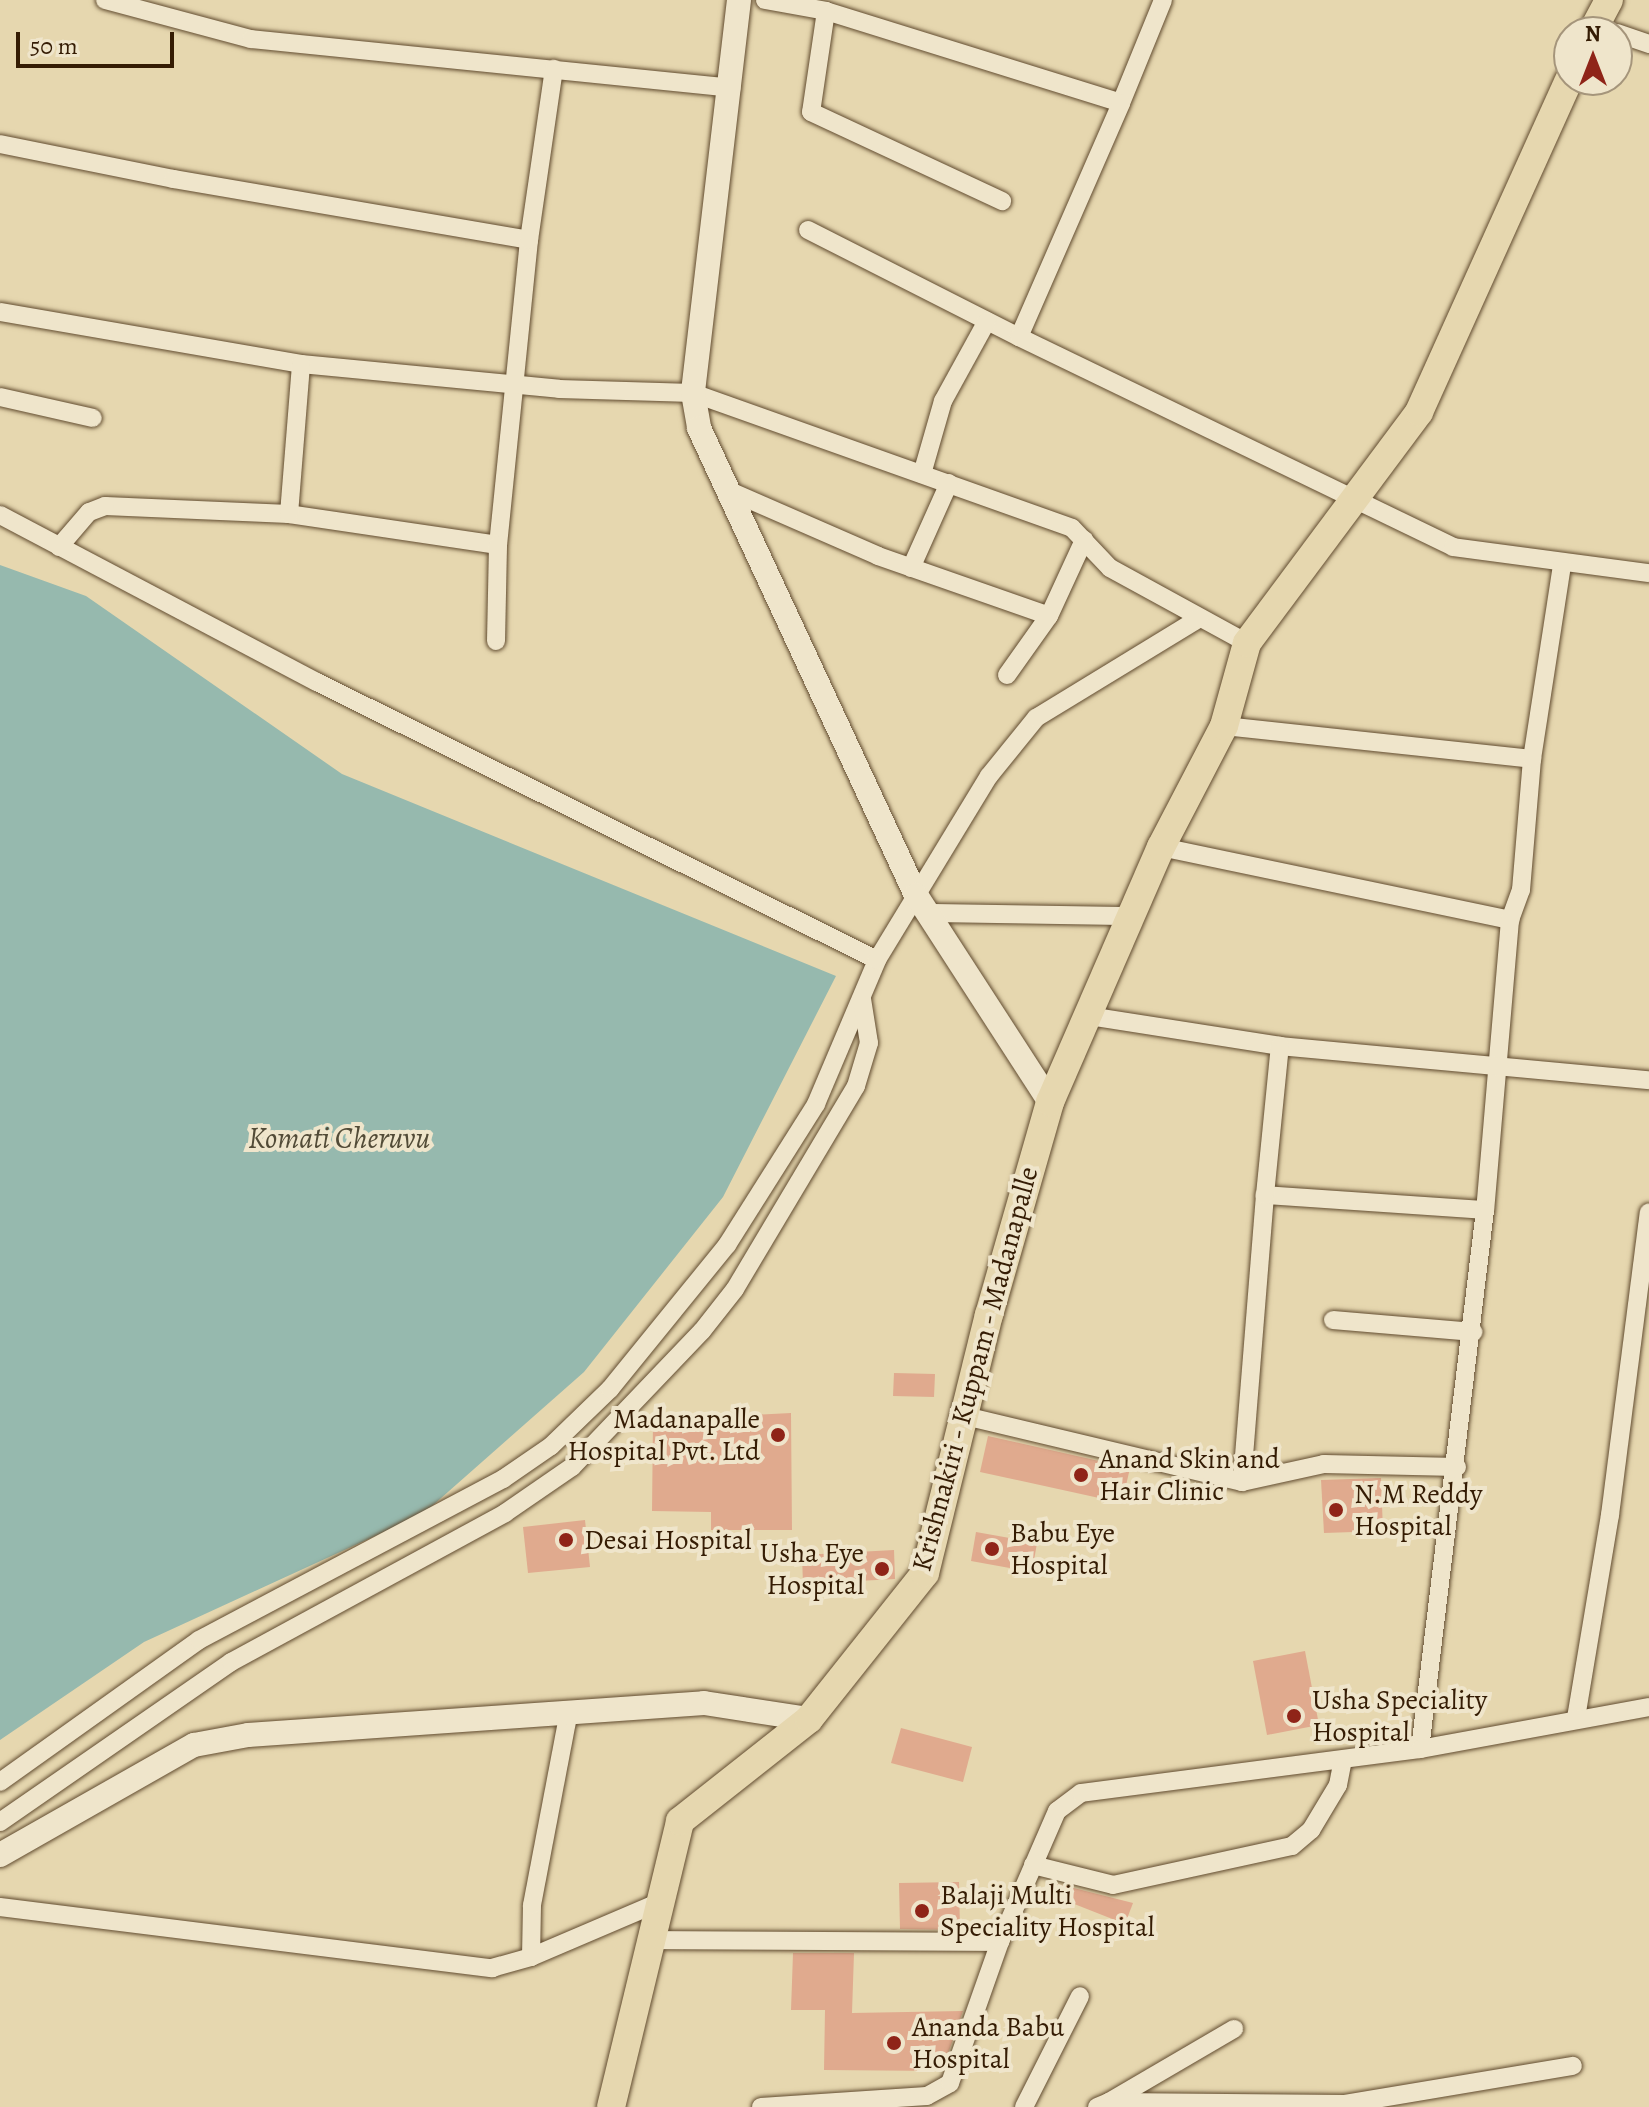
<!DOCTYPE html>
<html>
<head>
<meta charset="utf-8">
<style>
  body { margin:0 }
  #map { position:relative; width:1649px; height:2107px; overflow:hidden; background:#e6d7af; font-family:Alegreya,serif }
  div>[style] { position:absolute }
  .water>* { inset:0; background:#96b9ae }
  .building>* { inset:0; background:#e0aa8e }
  .roads { filter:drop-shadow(0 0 2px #614b2f) drop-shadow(0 0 2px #614b2f) }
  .street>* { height:18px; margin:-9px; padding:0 9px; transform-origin:9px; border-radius:9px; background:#efe5cb }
  .secondary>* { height:24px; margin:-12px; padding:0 12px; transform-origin:12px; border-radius:12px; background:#efe5cb }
  .primary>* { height:28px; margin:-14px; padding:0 14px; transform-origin:14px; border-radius:14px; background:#e6d7af }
  .dots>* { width:22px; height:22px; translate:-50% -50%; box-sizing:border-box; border:4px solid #efe5cb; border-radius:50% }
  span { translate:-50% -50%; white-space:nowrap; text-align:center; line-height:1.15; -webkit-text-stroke:8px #efe5cb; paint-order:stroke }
  .street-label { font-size:28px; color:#351c04 }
  .poi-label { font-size:28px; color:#351c04 }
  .right { translate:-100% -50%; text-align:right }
  .left { translate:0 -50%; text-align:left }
  .water-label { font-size:30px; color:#524b37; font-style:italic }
  .north { position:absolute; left:1553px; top:16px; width:80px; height:80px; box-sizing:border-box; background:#efe5cb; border:2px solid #a5957b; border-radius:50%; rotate:0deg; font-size:22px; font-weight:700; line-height:32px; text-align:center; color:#351c04 }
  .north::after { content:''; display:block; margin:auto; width:28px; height:36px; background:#8f2418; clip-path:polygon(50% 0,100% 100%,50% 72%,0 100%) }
  .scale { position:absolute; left:16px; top:32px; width:158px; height:36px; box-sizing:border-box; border:4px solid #351c04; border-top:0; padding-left:10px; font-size:24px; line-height:28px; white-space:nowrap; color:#351c04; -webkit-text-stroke:6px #efe5cb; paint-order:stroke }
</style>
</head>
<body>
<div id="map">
  <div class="water">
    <div style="clip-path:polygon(0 565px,86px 596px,342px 774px,836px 976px,723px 1197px,584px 1372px,423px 1514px,144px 1642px,0 1740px)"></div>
  </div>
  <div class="building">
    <div style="clip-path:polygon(894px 1373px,935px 1374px,934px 1397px,893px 1396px)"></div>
    <div style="clip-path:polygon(791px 1413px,792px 1530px,711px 1530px,711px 1512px,652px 1511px,653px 1420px)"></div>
    <div style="clip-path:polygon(988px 1436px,1130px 1468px,1122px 1503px,980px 1472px)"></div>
    <div style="clip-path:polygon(1381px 1478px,1383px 1531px,1324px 1533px,1321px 1480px)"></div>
    <div style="clip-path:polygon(585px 1520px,590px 1567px,528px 1573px,523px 1527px)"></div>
    <div style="clip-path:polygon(976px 1532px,1037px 1543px,1032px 1572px,971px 1561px)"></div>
    <div style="clip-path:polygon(894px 1550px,895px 1579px,803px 1584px,802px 1555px)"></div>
    <div style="clip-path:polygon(1305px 1651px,1319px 1725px,1267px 1735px,1253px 1661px)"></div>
    <div style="clip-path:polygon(901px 1728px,972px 1747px,963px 1782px,891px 1763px)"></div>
    <div style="clip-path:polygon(959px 1882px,960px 1930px,900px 1929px,899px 1883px)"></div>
    <div style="clip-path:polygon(1054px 1883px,1133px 1903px,1125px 1924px,1049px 1894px)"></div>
    <div style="clip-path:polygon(793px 1953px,854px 1953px,852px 2013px,963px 2011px,942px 2071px,824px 2070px,825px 2010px,791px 2010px)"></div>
  </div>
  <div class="roads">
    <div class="street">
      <div style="left:105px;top:0;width:151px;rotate:15deg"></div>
      <div style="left:251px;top:39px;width:483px;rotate:5.8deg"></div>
      <div style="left:765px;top:0;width:62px;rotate:10.2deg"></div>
      <div style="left:826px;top:11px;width:309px;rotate:17.3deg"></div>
      <div style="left:1121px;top:103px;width:111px;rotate:-67.8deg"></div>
      <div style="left:826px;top:11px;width:102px;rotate:98.4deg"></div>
      <div style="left:811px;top:112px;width:211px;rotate:25deg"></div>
      <div style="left:1617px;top:33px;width:34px;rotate:19deg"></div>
      <div style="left:0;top:144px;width:177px;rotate:11.4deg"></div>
      <div style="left:173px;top:179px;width:361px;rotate:9.7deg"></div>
      <div style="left:529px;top:240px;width:307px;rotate:95.8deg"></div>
      <div style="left:498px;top:545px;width:211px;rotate:-171.6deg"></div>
      <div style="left:289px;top:514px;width:184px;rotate:-177.5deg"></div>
      <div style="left:105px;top:506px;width:17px;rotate:159deg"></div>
      <div style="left:89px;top:512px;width:46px;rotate:130.6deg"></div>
      <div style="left:808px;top:230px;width:237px;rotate:26.9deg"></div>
      <div style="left:1019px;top:337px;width:255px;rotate:-66.4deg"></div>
      <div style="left:529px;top:240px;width:173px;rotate:-81.7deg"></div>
      <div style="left:0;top:312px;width:305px;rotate:9.8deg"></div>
      <div style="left:301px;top:364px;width:259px;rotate:5.5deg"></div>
      <div style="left:559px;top:389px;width:134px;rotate:1.7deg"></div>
      <div style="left:693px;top:393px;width:402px;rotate:19.6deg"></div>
      <div style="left:1072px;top:528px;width:55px;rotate:46.5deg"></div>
      <div style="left:1110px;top:568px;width:156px;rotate:28.7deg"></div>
      <div style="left:1019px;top:337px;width:482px;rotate:25.8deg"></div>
      <div style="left:1453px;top:547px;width:198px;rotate:7.6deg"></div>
      <div style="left:0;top:397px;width:95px;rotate:12.7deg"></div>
      <div style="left:922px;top:474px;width:76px;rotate:-74deg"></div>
      <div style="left:943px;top:401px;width:91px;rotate:-61.2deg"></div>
      <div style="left:725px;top:489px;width:167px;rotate:23.6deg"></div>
      <div style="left:878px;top:556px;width:181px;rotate:19.3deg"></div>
      <div style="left:1049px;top:616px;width:84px;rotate:-65.3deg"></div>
      <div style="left:289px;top:514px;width:150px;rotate:-85.4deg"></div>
      <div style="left:0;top:515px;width:358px;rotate:27.8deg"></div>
      <div style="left:317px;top:682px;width:625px;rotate:26.4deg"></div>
      <div style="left:911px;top:568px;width:93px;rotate:-65.9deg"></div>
      <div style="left:496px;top:641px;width:96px;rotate:-88.8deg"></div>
      <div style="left:1007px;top:675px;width:72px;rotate:-54.6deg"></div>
      <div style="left:1224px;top:726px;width:310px;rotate:6.1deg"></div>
      <div style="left:1161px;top:847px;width:357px;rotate:11.8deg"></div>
      <div style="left:1510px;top:920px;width:291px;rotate:94.9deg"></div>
      <div style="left:1485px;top:1210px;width:221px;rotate:-176.1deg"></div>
      <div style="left:1265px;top:1195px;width:288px;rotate:94.6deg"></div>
      <div style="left:927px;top:913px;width:202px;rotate:0.9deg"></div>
      <div style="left:1510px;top:920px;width:32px;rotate:-70deg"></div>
      <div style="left:1521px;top:890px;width:131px;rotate:-85.2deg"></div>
      <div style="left:1532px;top:759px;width:196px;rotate:-81.2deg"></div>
      <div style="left:1089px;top:1016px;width:193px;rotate:8.9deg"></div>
      <div style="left:1280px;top:1046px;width:371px;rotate:5.3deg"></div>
      <div style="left:1265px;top:1195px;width:150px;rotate:-84.3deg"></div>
      <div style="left:1333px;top:1320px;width:141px;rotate:4.9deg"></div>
      <div style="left:965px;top:1416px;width:285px;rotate:13.4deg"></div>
      <div style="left:1242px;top:1482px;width:84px;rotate:-12.4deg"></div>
      <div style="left:1324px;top:1464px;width:133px;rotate:1.3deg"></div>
      <div style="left:1576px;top:1718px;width:206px;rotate:-80.5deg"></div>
      <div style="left:1610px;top:1515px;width:305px;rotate:-82.7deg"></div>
      <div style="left:1420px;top:1749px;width:543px;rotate:-83.12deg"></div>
      <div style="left:0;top:1782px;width:244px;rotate:-35.5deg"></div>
      <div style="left:199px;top:1640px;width:344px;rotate:-27.9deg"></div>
      <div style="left:503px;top:1479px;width:58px;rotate:-34.5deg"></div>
      <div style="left:551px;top:1446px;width:82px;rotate:-44deg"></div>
      <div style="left:610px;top:1389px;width:186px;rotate:-50.9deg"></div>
      <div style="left:727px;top:1245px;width:167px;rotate:-57.7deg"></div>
      <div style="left:816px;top:1104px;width:156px;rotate:-67deg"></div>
      <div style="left:877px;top:960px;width:215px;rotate:-58.7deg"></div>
      <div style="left:989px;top:776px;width:75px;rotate:-51deg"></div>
      <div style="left:1036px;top:718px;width:192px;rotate:-31.4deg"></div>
      <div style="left:0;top:1822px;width:281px;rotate:-34.7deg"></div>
      <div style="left:231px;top:1662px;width:312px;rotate:-28.5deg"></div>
      <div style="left:505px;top:1513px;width:81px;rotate:-34.5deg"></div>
      <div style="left:572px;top:1467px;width:188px;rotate:-46.3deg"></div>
      <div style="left:702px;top:1331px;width:53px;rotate:-51.8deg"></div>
      <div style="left:735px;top:1289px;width:236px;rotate:-59.2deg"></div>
      <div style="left:856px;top:1086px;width:45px;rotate:-73.2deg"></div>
      <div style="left:869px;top:1043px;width:45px;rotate:-99deg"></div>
      <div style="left:1033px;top:1865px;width:82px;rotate:14deg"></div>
      <div style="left:1113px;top:1885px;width:183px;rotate:-12.3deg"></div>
      <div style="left:1292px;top:1846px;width:25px;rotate:-40deg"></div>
      <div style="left:1311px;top:1830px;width:52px;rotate:-59deg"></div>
      <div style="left:1338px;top:1785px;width:26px;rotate:-79deg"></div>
      <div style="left:0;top:1907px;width:496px;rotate:7.1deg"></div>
      <div style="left:492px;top:1968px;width:41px;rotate:-15.8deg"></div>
      <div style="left:531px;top:1957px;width:140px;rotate:-23.1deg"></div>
      <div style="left:648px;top:1940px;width:352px;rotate:0.3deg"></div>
      <div style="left:531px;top:1957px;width:52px;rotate:-88.9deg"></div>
      <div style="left:532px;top:1905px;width:197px;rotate:-79.2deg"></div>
      <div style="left:1109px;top:2102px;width:145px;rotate:-30.3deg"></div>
      <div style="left:761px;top:2107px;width:166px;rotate:-3.8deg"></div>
      <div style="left:927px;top:2096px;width:26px;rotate:-29deg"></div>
      <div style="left:950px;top:2083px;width:150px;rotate:-70.5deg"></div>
      <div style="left:1000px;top:1942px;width:143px;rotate:-66.5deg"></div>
      <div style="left:1057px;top:1811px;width:30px;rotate:-37deg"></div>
      <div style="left:1081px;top:1793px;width:342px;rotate:-7.4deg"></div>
      <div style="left:1420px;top:1749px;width:233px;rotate:-10.4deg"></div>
      <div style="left:1024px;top:2107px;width:124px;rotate:-63.2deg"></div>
      <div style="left:1097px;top:2107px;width:13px;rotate:-23deg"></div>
      <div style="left:1109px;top:2102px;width:236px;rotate:0.5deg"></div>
      <div style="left:1345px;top:2104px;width:231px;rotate:-9.5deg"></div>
    </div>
    <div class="secondary">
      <div style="left:739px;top:0;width:396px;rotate:96.7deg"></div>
      <div style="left:693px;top:393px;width:36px;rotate:80deg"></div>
      <div style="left:699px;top:428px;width:515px;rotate:65.08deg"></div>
      <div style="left:916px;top:895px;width:247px;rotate:57.1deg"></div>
      <div style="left:0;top:1855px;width:223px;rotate:-29.6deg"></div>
      <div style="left:194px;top:1745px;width:55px;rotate:-10.5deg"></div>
      <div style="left:248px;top:1735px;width:457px;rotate:-4deg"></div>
      <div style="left:704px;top:1703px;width:106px;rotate:8.7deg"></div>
    </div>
    <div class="primary">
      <div style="left:1592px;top:32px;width:36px;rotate:-62deg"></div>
      <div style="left:611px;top:2107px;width:294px;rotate:-76.4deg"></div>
      <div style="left:680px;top:1821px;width:164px;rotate:-38.3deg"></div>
      <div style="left:809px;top:1719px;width:186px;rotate:-51.5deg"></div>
      <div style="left:925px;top:1573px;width:266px;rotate:-76.1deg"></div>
      <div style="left:989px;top:1315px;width:222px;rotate:-74deg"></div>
      <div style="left:1050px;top:1102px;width:278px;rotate:-66.5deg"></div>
      <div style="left:1161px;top:847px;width:136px;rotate:-62.5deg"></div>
      <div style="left:1224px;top:726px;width:86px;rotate:-74.5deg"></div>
      <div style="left:1247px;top:643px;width:288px;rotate:-53.3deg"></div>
      <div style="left:1419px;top:412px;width:364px;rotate:-65.7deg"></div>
    </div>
  </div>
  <div class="dots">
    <div style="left:778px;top:1435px;background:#8f2418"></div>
    <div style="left:1081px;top:1475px;background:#8f2418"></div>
    <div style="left:1336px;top:1510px;background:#8f2418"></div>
    <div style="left:566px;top:1540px;background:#8f2418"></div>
    <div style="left:992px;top:1549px;background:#8f2418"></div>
    <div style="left:882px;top:1569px;background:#8f2418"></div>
    <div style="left:1294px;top:1716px;background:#8f2418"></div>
    <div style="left:922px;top:1911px;background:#8f2418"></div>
    <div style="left:894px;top:2043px;background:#8f2418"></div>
  </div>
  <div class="street-label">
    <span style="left:975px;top:1369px;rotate:-75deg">Krishnakiri - Kuppam - Madanapalle</span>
  </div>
  <div class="poi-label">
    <span class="right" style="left:760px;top:1435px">Madanapalle<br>Hospital Pvt. Ltd</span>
    <span class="left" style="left:1099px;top:1475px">Anand Skin and<br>Hair Clinic</span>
    <span class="left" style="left:1354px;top:1510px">N.M Reddy<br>Hospital</span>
    <span class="left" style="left:1010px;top:1549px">Babu Eye<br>Hospital</span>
    <span class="left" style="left:584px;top:1540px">Desai Hospital</span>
    <span class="right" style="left:864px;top:1569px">Usha Eye<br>Hospital</span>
    <span class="left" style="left:1312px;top:1716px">Usha Speciality<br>Hospital</span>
    <span class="left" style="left:940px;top:1911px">Balaji Multi<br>Speciality Hospital</span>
    <span class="left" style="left:912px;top:2043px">Ananda Babu<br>Hospital</span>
  </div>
  <div class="water-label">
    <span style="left:339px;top:1138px">Komati Cheruvu</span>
  </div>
  <div class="north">N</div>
  <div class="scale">50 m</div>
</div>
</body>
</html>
